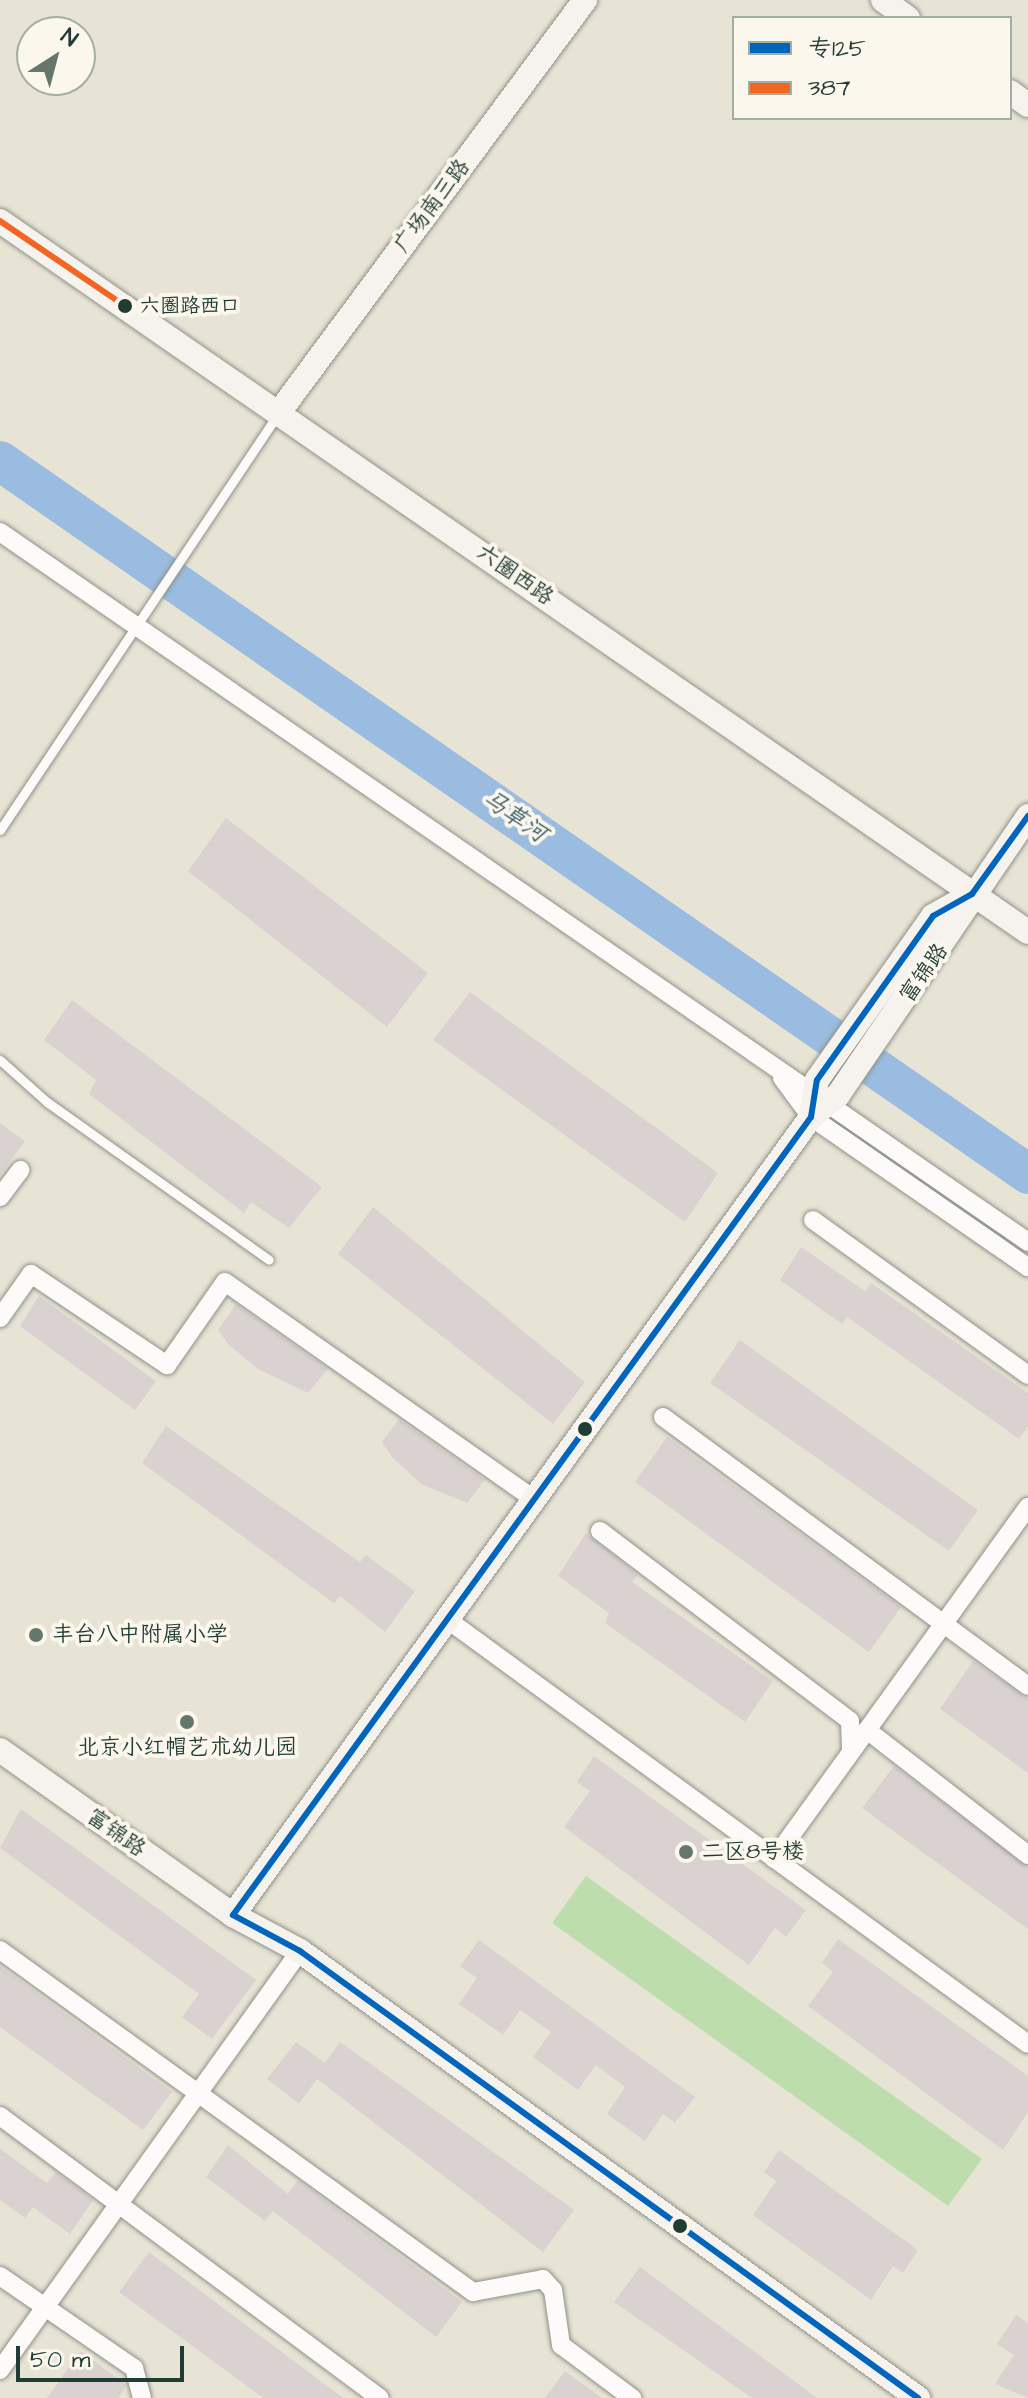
<!DOCTYPE html>
<html>
<head>
<meta charset="utf-8">
<style>
  body { margin:0 }
  #map { position:relative; width:1028px; height:2398px; overflow:hidden; background:#e8e4d5; font-family:"Architects Daughter","LXGW WenKai TC",sans-serif }
  div>[style] { position:absolute }
  .green>* { inset:0; background:#beddac }
  .river>* { height:40px; margin:-20px; padding:0 20px; transform-origin:20px; border-radius:20px; background:#99bce0 }
  .building>* { inset:0; background:#dad1d1 }
  .roads { filter:drop-shadow(0 0 2px #8f9289) drop-shadow(0 0 2px #8f9289) }
  .lane>* { height:9px; margin:-4.5px; padding:0 4.5px; transform-origin:4.5px; border-radius:4.5px; background:#fcfbf9 }
  .street>* { height:18px; margin:-9px; padding:0 9px; transform-origin:9px; border-radius:9px; background:#fcfbf9 }
  .secondary>* { height:24px; margin:-12px; padding:0 12px; transform-origin:12px; border-radius:12px; background:#f6f2ee }
  .bus-1>* { height:6px; margin:-3px; padding:0 3px; transform-origin:3px; border-radius:3px; background:#0065bd }
  .bus-2>* { height:6px; margin:-3px; padding:0 3px; transform-origin:3px; border-radius:3px; background:#f26522 }
  .dots>* { width:22px; height:22px; translate:-50% -50%; box-sizing:border-box; border:4px solid #fbf7ec; border-radius:50% }
  span { translate:-50% -50%; white-space:nowrap; text-align:center; line-height:1.15; -webkit-text-stroke:8px #fbf7ec; paint-order:stroke }
  .bus-label { font-size:20px; color:#1f3d34 }
  .left { translate:0 -50%; text-align:left }
  .street-label { font-size:22px; color:#1f3d34 }
  .poi-label { font-size:22px; color:#1f3d34 }
  .water-label { font-size:24px; color:#395e69; font-style:italic }
  .legend { position:absolute; left:732px; top:16px; width:280px; height:104px; box-sizing:border-box; background:#fbf7ec; border:2px solid #a3ada2; margin:0; padding:10px 14px; list-style:none; font-size:24px; color:#1f3d34 }
  .legend li { display:flex; align-items:center; gap:16px; height:40px }
  .legend b { width:40px; border:2px solid #a3ada2 }
  .north { position:absolute; left:16px; top:16px; width:80px; height:80px; box-sizing:border-box; background:#fbf7ec; border:2px solid #a3ada2; border-radius:50%; rotate:36deg; font-size:22px; font-weight:700; line-height:32px; text-align:center; color:#1f3d34 }
  .north::after { content:''; display:block; margin:auto; width:28px; height:36px; background:#65776c; clip-path:polygon(50% 0,100% 100%,50% 72%,0 100%) }
  .scale { position:absolute; left:16px; top:2346px; width:168px; height:36px; box-sizing:border-box; border:4px solid #1f3d34; border-top:0; padding-left:10px; font-size:24px; line-height:28px; white-space:nowrap; color:#1f3d34; -webkit-text-stroke:6px #fbf7ec; paint-order:stroke }
</style>
</head>
<body>
<div id="map">
  <div class="green">
    <div style="clip-path:polygon(586px 1876px,982px 2159px,948px 2206px,552px 1923px)"></div>
  </div>
  <div class="river">
    <div style="left:0;top:461px;width:1251px;rotate:34.74deg"></div>
  </div>
  <div class="building">
    <div style="clip-path:polygon(226px 818px,428px 973px,387px 1027px,188px 871px)"></div>
    <div style="clip-path:polygon(470px 992px,718px 1173px,685px 1222px,433px 1040px)"></div>
    <div style="clip-path:polygon(72px 1000px,322px 1187px,289px 1228px,251px 1202px,244px 1213px,89px 1094px,96px 1080px,44px 1040px)"></div>
    <div style="clip-path:polygon(0 1123px,25px 1141px,0 1175px)"></div>
    <div style="clip-path:polygon(373px 1207px,585px 1382px,553px 1424px,338px 1254px)"></div>
    <div style="clip-path:polygon(801px 1247px,865px 1291px,871px 1283px,1028px 1393px,1028px 1426px,1019px 1439px,847px 1317px,842px 1324px,780px 1280px)"></div>
    <div style="clip-path:polygon(39px 1296px,156px 1381px,135px 1410px,20px 1326px)"></div>
    <div style="clip-path:polygon(236px 1304px,328px 1369px,308px 1393px,258px 1369px,228px 1344px,218px 1330px)"></div>
    <div style="clip-path:polygon(740px 1340px,978px 1510px,949px 1551px,710px 1383px)"></div>
    <div style="clip-path:polygon(399px 1419px,485px 1480px,467px 1503px,421px 1484px,392px 1457px,382px 1442px)"></div>
    <div style="clip-path:polygon(166px 1426px,360px 1562px,366px 1555px,415px 1591px,385px 1632px,340px 1596px,334px 1603px,142px 1463px)"></div>
    <div style="clip-path:polygon(667px 1437px,901px 1607px,869px 1652px,635px 1482px)"></div>
    <div style="clip-path:polygon(586px 1533px,638px 1575px,632px 1582px,773px 1681px,745px 1722px,605px 1623px,609px 1613px,558px 1576px)"></div>
    <div style="clip-path:polygon(973px 1661px,1028px 1699px,1028px 1773px,940px 1709px)"></div>
    <div style="clip-path:polygon(594px 1756px,806px 1910px,786px 1937px,775px 1928px,749px 1965px,564px 1827px,590px 1791px,577px 1782px)"></div>
    <div style="clip-path:polygon(894px 1766px,1028px 1867px,1028px 1929px,862px 1808px)"></div>
    <div style="clip-path:polygon(21px 1809px,256px 1980px,212px 2039px,182px 2017px,199px 1994px,0 1848px)"></div>
    <div style="clip-path:polygon(838px 1939px,1028px 2076px,1028px 2112px,1003px 2150px,808px 2006px,833px 1972px,822px 1963px)"></div>
    <div style="clip-path:polygon(479px 1940px,695px 2097px,675px 2123px,663px 2114px,645px 2141px,607px 2114px,625px 2087px,596px 2065px,578px 2090px,533px 2057px,551px 2032px,520px 2010px,503px 2035px,459px 2004px,477px 1978px,460px 1966px)"></div>
    <div style="clip-path:polygon(0 1966px,172px 2092px,143px 2130px,0 2027px)"></div>
    <div style="clip-path:polygon(296px 2042px,325px 2063px,340px 2042px,574px 2210px,543px 2252px,317px 2079px,299px 2104px,267px 2079px)"></div>
    <div style="clip-path:polygon(228px 2145px,288px 2194px,298px 2180px,462px 2302px,436px 2337px,273px 2211px,265px 2221px,206px 2177px)"></div>
    <div style="clip-path:polygon(0 2149px,47px 2183px,56px 2172px,93px 2200px,70px 2234px,33px 2207px,25px 2218px,0 2200px)"></div>
    <div style="clip-path:polygon(779px 2150px,918px 2250px,903px 2273px,893px 2266px,871px 2300px,753px 2215px,776px 2181px,764px 2172px)"></div>
    <div style="clip-path:polygon(149px 2252px,343px 2398px,263px 2398px,119px 2292px)"></div>
    <div style="clip-path:polygon(640px 2267px,817px 2398px,752px 2398px,614px 2302px)"></div>
    <div style="clip-path:polygon(1016px 2315px,1028px 2323px,1028px 2398px,995px 2384px,1014px 2355px,997px 2344px)"></div>
    <div style="clip-path:polygon(81px 2351px,126px 2385px,119px 2398px,47px 2398px)"></div>
    <div style="clip-path:polygon(565px 2371px,602px 2398px,545px 2398px)"></div>
  </div>
  <div class="roads">
    <div class="lane">
      <div style="left:0;top:830px;width:500px;rotate:-56.25deg"></div>
      <div style="left:0;top:1060px;width:63px;rotate:41.8deg"></div>
      <div style="left:47px;top:1102px;width:272px;rotate:35.4deg"></div>
    </div>
    <div class="street">
      <div style="left:0;top:532px;width:1249px;rotate:34.63deg"></div>
      <div style="left:782px;top:1078px;width:49px;rotate:53.4deg"></div>
      <div style="left:811px;top:1117px;width:264px;rotate:34.7deg"></div>
      <div style="left:0;top:1197px;width:34px;rotate:-53deg"></div>
      <div style="left:813px;top:1220px;width:265px;rotate:35.8deg"></div>
      <div style="left:0;top:1318px;width:54px;rotate:-54.8deg"></div>
      <div style="left:31px;top:1274px;width:164px;rotate:33.8deg"></div>
      <div style="left:167px;top:1365px;width:101px;rotate:-55.1deg"></div>
      <div style="left:225px;top:1282px;width:379px;rotate:35.1deg"></div>
      <div style="left:663px;top:1417px;width:453px;rotate:36.4deg"></div>
      <div style="left:600px;top:1531px;width:314px;rotate:37.2deg"></div>
      <div style="left:850px;top:1721px;width:31px;rotate:88deg"></div>
      <div style="left:448px;top:1620px;width:718px;rotate:36.17deg"></div>
      <div style="left:867px;top:1730px;width:204px;rotate:37.8deg"></div>
      <div style="left:774px;top:1859px;width:434px;rotate:-54.2deg"></div>
      <div style="left:0;top:1950px;width:584px;rotate:35.87deg"></div>
      <div style="left:473px;top:2292px;width:71px;rotate:-10.5deg"></div>
      <div style="left:543px;top:2279px;width:15px;rotate:48deg"></div>
      <div style="left:553px;top:2290px;width:56px;rotate:81.7deg"></div>
      <div style="left:561px;top:2345px;width:89px;rotate:36.7deg"></div>
      <div style="left:0;top:2116px;width:473px;rotate:36.6deg"></div>
      <div style="left:0;top:2276px;width:163px;rotate:34.5deg"></div>
      <div style="left:134px;top:2368px;width:31px;rotate:75deg"></div>
      <div style="left:0;top:2370px;width:515px;rotate:-54.4deg"></div>
    </div>
    <div class="secondary">
      <div style="left:883px;top:0;width:31px;rotate:36deg"></div>
      <div style="left:1010px;top:92px;width:22px;rotate:36deg"></div>
      <div style="left:0;top:221px;width:1250px;rotate:34.67deg"></div>
      <div style="left:280px;top:411px;width:512px;rotate:-53.42deg"></div>
      <div style="left:811px;top:1117px;width:37px;rotate:-81deg"></div>
      <div style="left:817px;top:1080px;width:201px;rotate:-54.7deg"></div>
      <div style="left:933px;top:916px;width:45px;rotate:-29.4deg"></div>
      <div style="left:0;top:1750px;width:286px;rotate:35.3deg"></div>
      <div style="left:233px;top:1915px;width:76px;rotate:28.2deg"></div>
      <div style="left:300px;top:1951px;width:763px;rotate:35.88deg"></div>
      <div style="left:233px;top:1915px;width:985px;rotate:-54.08deg"></div>
      <div style="left:811px;top:1117px;width:35px;rotate:-39deg"></div>
      <div style="left:838px;top:1095px;width:338px;rotate:-55.7deg"></div>
    </div>
  </div>
  <div class="bus-1">
    <div style="left:918px;top:2398px;width:763px;rotate:-144.12deg"></div>
    <div style="left:300px;top:1951px;width:76px;rotate:-151.8deg"></div>
    <div style="left:233px;top:1915px;width:985px;rotate:-54.08deg"></div>
    <div style="left:811px;top:1117px;width:37px;rotate:-81deg"></div>
    <div style="left:817px;top:1080px;width:201px;rotate:-54.7deg"></div>
    <div style="left:933px;top:916px;width:45px;rotate:-29.4deg"></div>
    <div style="left:972px;top:894px;width:96px;rotate:-54.3deg"></div>
  </div>
  <div class="bus-2">
    <div style="left:0;top:221px;width:151px;rotate:34.2deg"></div>
  </div>
  <div class="dots">
    <div style="left:125px;top:306px;background:#1f3d34"></div>
    <div style="left:585px;top:1429px;background:#1f3d34"></div>
    <div style="left:36px;top:1635px;background:#65776c"></div>
    <div style="left:187px;top:1722px;background:#65776c"></div>
    <div style="left:686px;top:1852px;background:#65776c"></div>
    <div style="left:680px;top:2226px;background:#1f3d34"></div>
  </div>
  <div class="bus-label">
    <span class="left" style="left:140px;top:306px">六圈路西口</span>
  </div>
  <div class="street-label">
    <span style="left:432px;top:206px;rotate:-53deg">广场南三路</span>
    <span style="left:515px;top:575px;rotate:35deg">六圈西路</span>
    <span style="left:924px;top:973px;rotate:-55deg">富锦路</span>
    <span style="left:116px;top:1833px;rotate:35deg">富锦路</span>
  </div>
  <div class="poi-label">
    <span class="left" style="left:52px;top:1635px">丰台八中附属小学</span>
    <span style="left:187px;top:1748px">北京小红帽艺术幼儿园</span>
    <span class="left" style="left:702px;top:1852px">二区8号楼</span>
  </div>
  <div class="water-label">
    <span style="left:514px;top:817px;rotate:35deg">马草河</span>
  </div>
  <ul class="legend">
  <li><b style="height:10px;background:#0065bd"></b>专125</li>
  <li><b style="height:10px;background:#f26522"></b>387</li>
  </ul>
  <div class="north">N</div>
  <div class="scale">50 m</div>
</div>
</body>
</html>
